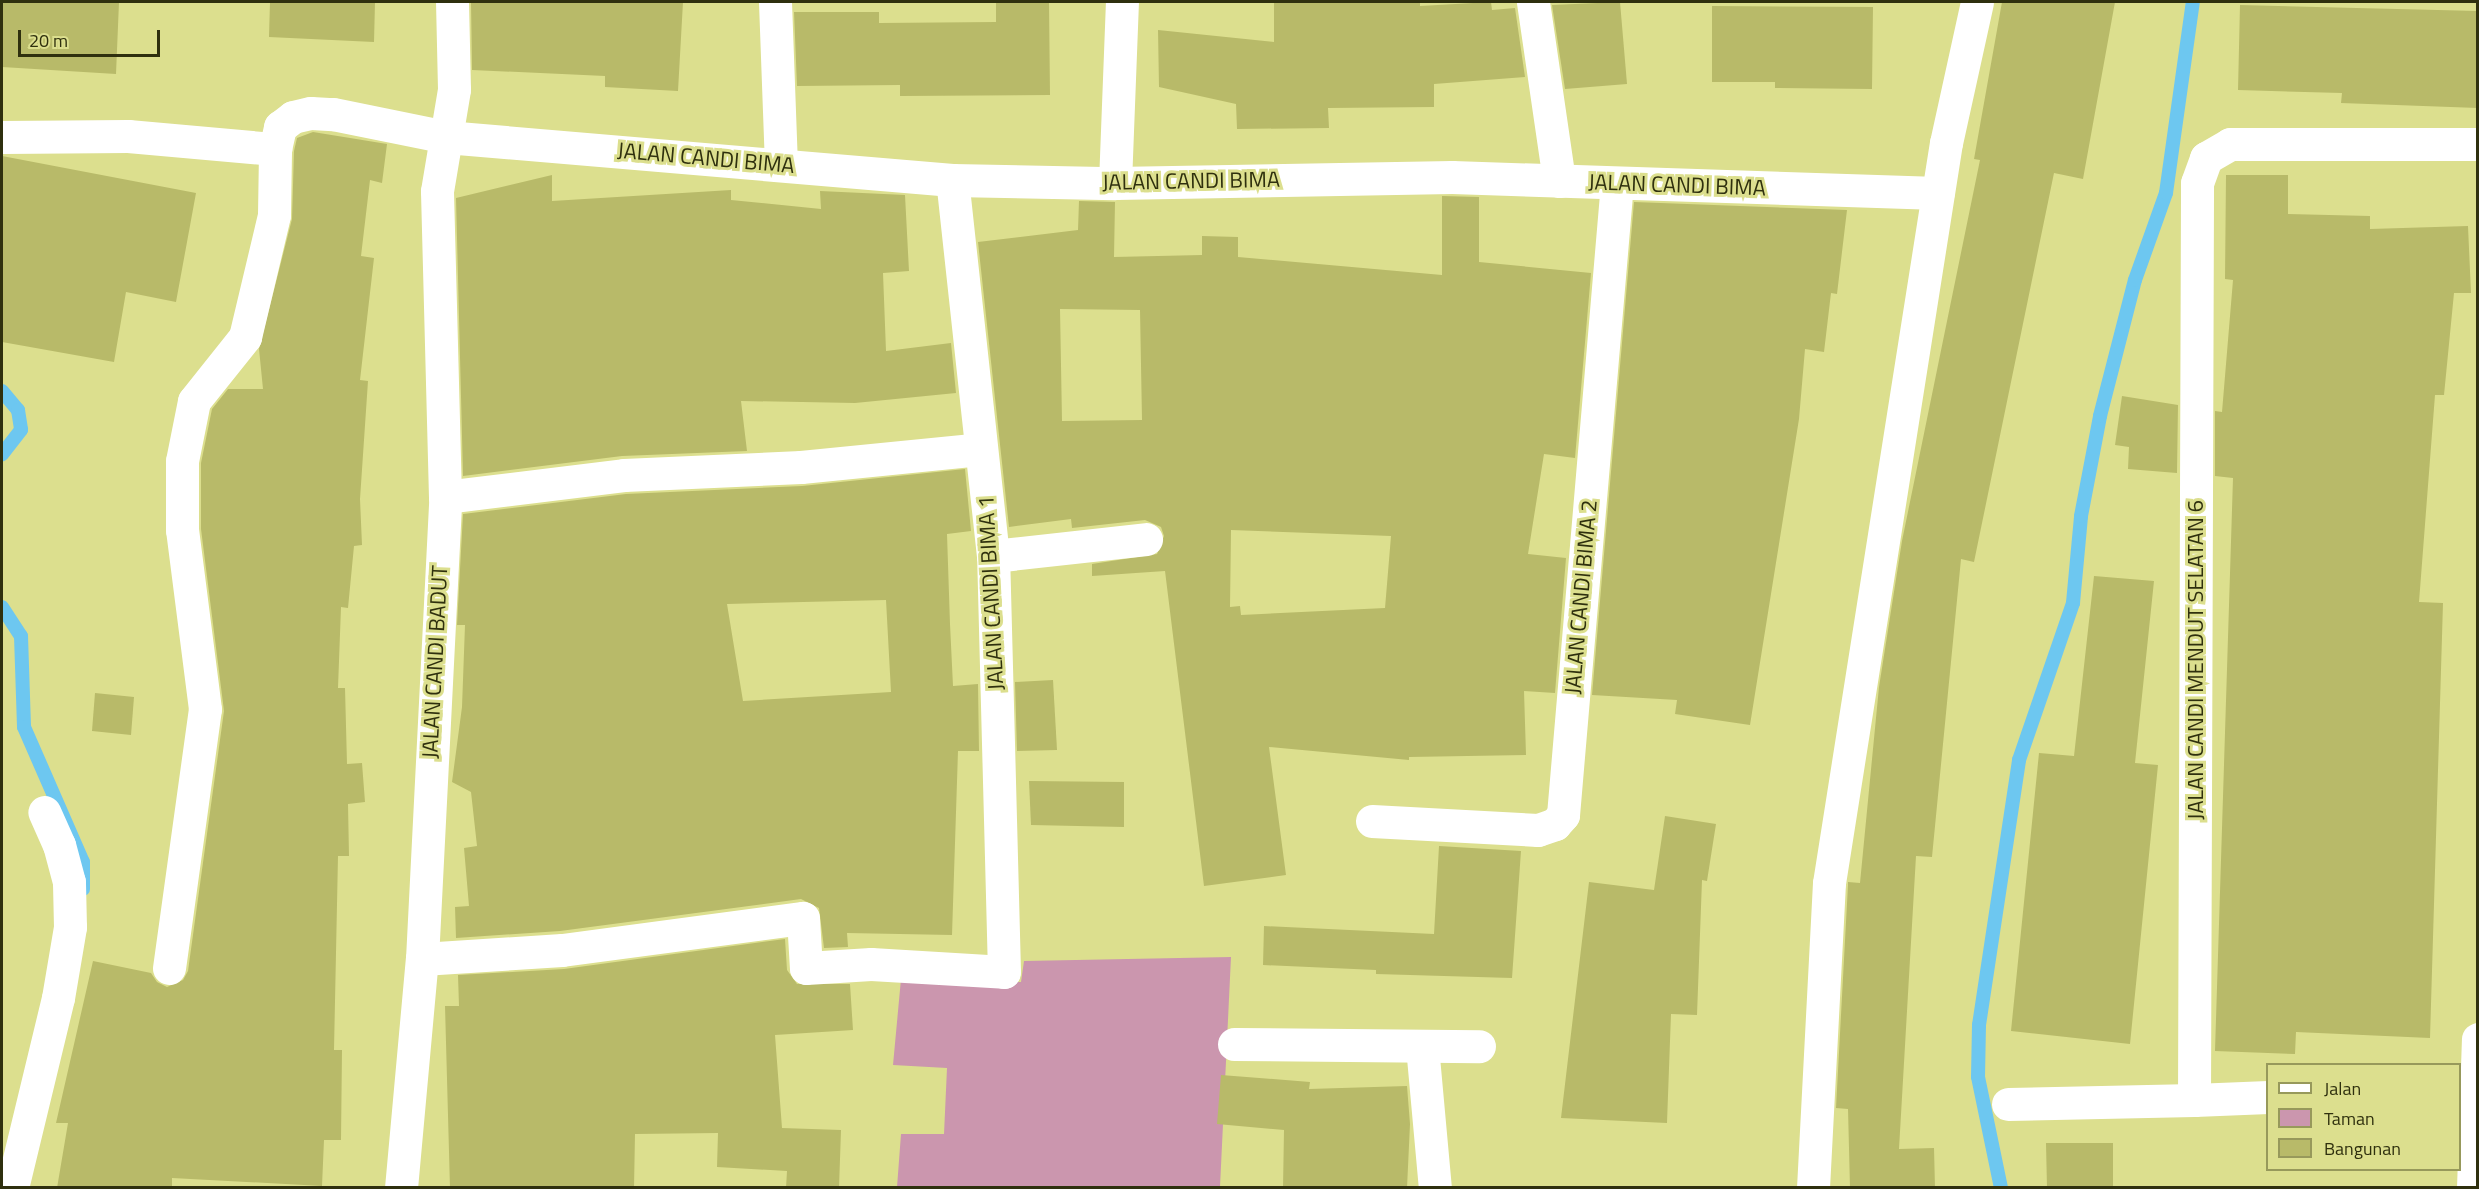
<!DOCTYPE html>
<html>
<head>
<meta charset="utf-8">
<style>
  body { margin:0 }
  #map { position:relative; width:2479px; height:1189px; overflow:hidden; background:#dcdf8e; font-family:"Titillium Web",sans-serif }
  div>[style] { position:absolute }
  .green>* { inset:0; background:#cb96ae }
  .stream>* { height:14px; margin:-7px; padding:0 7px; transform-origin:7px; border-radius:7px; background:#6dc7f0 }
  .building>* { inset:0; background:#b8ba69 }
  .minor>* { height:33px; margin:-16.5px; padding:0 16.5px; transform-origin:16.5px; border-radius:16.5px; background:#fff }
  span { translate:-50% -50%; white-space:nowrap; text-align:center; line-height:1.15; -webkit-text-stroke:6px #dcdf8e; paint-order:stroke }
  .street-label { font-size:22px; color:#2f300e }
  .frame { position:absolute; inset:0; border:3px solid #2f300e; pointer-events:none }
  .legend { position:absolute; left:2266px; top:1063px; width:195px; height:108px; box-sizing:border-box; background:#dcdf8e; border:2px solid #97995b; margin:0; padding:8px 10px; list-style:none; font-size:18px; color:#2f300e }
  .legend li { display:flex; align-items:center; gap:12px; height:30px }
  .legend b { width:30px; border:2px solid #97995b }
  .scale { position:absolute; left:18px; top:30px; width:142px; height:27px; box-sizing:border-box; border:3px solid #2f300e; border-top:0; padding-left:8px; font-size:18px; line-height:21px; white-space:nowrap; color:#2f300e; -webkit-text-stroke:4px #dcdf8e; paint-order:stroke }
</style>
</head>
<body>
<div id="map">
  <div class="green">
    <div style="clip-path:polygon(1231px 957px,1220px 1187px,897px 1187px,901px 1134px,944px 1134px,947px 1068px,893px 1065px,901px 979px,1021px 982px,1024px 961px)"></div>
  </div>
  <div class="stream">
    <div style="left:2px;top:391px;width:25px;rotate:50deg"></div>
    <div style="left:18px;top:410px;width:20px;rotate:81deg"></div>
    <div style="left:21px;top:430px;width:31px;rotate:128deg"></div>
    <div style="left:2px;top:607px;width:35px;rotate:57deg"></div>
    <div style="left:21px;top:636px;width:91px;rotate:88.1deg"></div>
    <div style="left:24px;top:727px;width:147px;rotate:66.4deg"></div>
    <div style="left:83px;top:862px;width:27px;rotate:90deg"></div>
    <div style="left:2001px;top:1188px;width:113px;rotate:-101.7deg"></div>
    <div style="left:1978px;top:1077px;width:52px;rotate:-88.9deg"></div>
    <div style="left:1979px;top:1025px;width:268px;rotate:-81.4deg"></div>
    <div style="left:2019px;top:760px;width:166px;rotate:-71deg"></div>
    <div style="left:2073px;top:603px;width:87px;rotate:-84.7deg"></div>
    <div style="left:2081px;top:516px;width:102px;rotate:-79.2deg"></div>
    <div style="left:2100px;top:416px;width:140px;rotate:-75.6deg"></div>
    <div style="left:2135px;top:280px;width:92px;rotate:-70.4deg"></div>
    <div style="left:2166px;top:193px;width:193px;rotate:-82deg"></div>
  </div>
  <div class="building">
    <div style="clip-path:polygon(2px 2px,119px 2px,116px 74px,2px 67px)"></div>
    <div style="clip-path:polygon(270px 2px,375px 2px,374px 42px,269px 37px)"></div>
    <div style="clip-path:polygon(471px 2px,683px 2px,678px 91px,605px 87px,605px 76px,472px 70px)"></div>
    <div style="clip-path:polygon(996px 2px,1049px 2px,1050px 95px,900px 96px,900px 85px,797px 86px,794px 12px,879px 12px,879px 23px,996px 22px)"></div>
    <div style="clip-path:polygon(1274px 2px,1420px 2px,1420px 6px,1491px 2px,1492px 10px,1515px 8px,1525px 77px,1434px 84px,1434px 107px,1328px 108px,1329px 128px,1237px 129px,1236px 104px,1159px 87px,1158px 30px,1274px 42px)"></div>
    <div style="clip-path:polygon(1620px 2px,1627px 84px,1565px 89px,1552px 5px)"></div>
    <div style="clip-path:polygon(2002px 2px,2115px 2px,2083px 179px,2054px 173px,1974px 562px,1961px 559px,1932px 857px,1916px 856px,1899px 1149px,1934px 1148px,1935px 1188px,1850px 1188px,1848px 1109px,1836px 1108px,1848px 885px,1848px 882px,1860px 883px,1879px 687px,1902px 541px,1980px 160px,1974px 159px)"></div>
    <div style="clip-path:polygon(2240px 5px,2478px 11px,2478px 108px,2341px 103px,2342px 93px,2238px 90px)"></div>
    <div style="clip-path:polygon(1712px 6px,1873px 7px,1872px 89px,1775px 88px,1775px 82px,1712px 82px)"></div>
    <div style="clip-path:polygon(313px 132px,387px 144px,382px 183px,370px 180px,361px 256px,374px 258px,360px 380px,368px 381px,360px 499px,362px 545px,354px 546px,348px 608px,341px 607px,338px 688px,345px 688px,347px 764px,362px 763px,365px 802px,348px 804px,349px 856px,338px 856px,334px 1050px,342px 1050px,341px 1140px,324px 1140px,322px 1186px,172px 1178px,172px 1188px,57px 1188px,68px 1123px,56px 1123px,93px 961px,151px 973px,157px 982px,167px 987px,183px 980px,188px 971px,224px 711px,201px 529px,201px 463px,212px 409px,228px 389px,263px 389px,259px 349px,292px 219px,294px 151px,297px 138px)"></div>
    <div style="clip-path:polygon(2px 156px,196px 193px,176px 302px,126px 292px,114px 362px,2px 342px)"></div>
    <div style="clip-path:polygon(552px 175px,552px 201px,731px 190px,731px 200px,821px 209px,820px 191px,905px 195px,909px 271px,883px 273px,886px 351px,951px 343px,956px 393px,855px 403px,741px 401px,747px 451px,622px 456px,463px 476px,456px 198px)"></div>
    <div style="clip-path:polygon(2226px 175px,2288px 175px,2288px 214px,2370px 216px,2370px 229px,2468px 226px,2471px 293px,2454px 293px,2444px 395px,2435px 395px,2419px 602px,2443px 603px,2430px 1038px,2296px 1032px,2295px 1054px,2215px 1051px,2233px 478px,2215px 476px,2215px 411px,2222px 412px,2233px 280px,2225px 279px)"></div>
    <div style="clip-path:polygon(evenodd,1442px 196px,1479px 197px,1479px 262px,1591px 273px,1575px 458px,1544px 454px,1528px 554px,1566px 558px,1555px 693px,1524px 691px,1526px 755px,1409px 757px,1409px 760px,1269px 747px,1286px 875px,1204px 886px,1165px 571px,1092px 576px,1092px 564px,1157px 554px,1164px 536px,1161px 527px,1145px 520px,1072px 528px,1071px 519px,1009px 527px,978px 242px,1078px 230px,1079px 201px,1115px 202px,1114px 257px,1202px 255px,1202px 236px,1238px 237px,1238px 257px,1442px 275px,1442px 196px,1060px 309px,1140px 310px,1142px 420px,1062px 421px,1060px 309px,1442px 196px,1231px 530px,1391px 536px,1385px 608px,1241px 615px,1240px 606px,1230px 607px,1231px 530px)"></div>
    <div style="clip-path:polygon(1634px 202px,1847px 210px,1837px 294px,1831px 293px,1824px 352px,1805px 349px,1799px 419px,1750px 725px,1675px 714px,1677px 700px,1592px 695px)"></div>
    <div style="clip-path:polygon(2122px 396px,2178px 405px,2177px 473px,2128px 469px,2129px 447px,2115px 445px)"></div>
    <div style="clip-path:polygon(evenodd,965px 469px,971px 531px,947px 534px,950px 624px,953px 686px,978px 684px,979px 751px,958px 751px,952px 935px,847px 933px,848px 947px,824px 948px,819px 908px,801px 899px,560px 931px,456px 938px,455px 907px,469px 906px,464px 848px,477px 846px,471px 792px,452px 782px,462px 707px,465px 625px,457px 625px,463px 514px,626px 494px,802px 486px,965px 469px,886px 600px,891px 692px,743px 701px,727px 604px,886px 600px)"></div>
    <div style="clip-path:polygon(2094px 576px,2154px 581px,2135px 763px,2158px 765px,2130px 1044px,2011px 1031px,2039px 753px,2074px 756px)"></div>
    <div style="clip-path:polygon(1053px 680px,1057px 750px,1017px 751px,1015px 682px)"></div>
    <div style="clip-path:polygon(95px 693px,134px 697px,131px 735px,92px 731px)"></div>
    <div style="clip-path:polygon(1029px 781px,1124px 782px,1124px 827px,1031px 825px)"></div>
    <div style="clip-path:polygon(1665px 816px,1716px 824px,1707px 881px,1702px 880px,1697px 1015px,1671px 1014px,1667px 1123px,1561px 1118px,1589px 882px,1654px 890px)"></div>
    <div style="clip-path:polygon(1439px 846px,1521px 851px,1512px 978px,1376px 974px,1376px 970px,1263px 965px,1264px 926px,1434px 934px)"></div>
    <div style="clip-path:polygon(785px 939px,787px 970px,797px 984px,850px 984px,853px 1030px,775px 1035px,782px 1128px,841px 1130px,839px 1188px,786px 1188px,787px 1171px,717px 1167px,718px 1133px,635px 1134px,634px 1188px,450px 1188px,445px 1006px,459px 1006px,458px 975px,564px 969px)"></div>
    <div style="clip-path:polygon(1221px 1075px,1310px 1082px,1309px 1089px,1407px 1086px,1410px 1124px,1407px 1188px,1283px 1188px,1284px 1130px,1217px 1124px)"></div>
    <div style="clip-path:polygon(2046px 1143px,2113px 1143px,2113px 1188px,2047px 1188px)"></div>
  </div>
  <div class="minor">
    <div style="left:775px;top:2px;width:161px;rotate:87.9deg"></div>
    <div style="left:1533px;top:2px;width:181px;rotate:81.7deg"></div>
    <div style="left:2px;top:137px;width:126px;rotate:-0.5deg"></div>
    <div style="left:128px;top:136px;width:148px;rotate:5.1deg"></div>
    <div style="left:1115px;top:183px;width:181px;rotate:-87.8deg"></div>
    <div style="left:445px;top:497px;width:180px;rotate:-7deg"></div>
    <div style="left:624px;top:475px;width:177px;rotate:-2.6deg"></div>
    <div style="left:801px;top:467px;width:180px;rotate:-5.7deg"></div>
    <div style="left:993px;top:556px;width:154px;rotate:-6.3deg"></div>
    <div style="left:1372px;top:821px;width:166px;rotate:3.1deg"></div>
    <div style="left:1538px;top:830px;width:18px;rotate:-19deg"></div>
    <div style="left:1555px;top:824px;width:12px;rotate:-48deg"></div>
    <div style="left:1563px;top:815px;width:634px;rotate:-85.12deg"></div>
    <div style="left:422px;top:959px;width:140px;rotate:-3.7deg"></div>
    <div style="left:562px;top:950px;width:243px;rotate:-7.6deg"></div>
    <div style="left:803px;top:918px;width:50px;rotate:86.6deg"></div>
    <div style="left:806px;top:968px;width:65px;rotate:-3.5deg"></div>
    <div style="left:871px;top:964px;width:133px;rotate:3.4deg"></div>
    <div style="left:1004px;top:972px;width:416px;rotate:-91.5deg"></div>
    <div style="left:993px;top:556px;width:378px;rotate:-96.2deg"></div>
    <div style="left:169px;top:968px;width:261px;rotate:-82.1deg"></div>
    <div style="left:205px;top:709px;width:180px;rotate:-97.3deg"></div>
    <div style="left:182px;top:530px;width:69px;rotate:-90deg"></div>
    <div style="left:182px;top:461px;width:61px;rotate:-78.7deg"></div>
    <div style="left:194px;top:401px;width:82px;rotate:-51.4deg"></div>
    <div style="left:245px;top:337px;width:125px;rotate:-76.6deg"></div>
    <div style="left:274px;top:215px;width:66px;rotate:-89.1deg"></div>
    <div style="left:275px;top:149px;width:23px;rotate:-77deg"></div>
    <div style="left:280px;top:127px;width:16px;rotate:-38deg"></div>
    <div style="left:293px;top:117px;width:18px;rotate:-13deg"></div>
    <div style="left:311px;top:113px;width:22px;rotate:3deg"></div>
    <div style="left:333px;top:114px;width:115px;rotate:11.5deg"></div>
    <div style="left:446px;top:137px;width:508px;rotate:4.86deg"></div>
    <div style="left:952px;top:180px;width:163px;rotate:1.1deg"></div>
    <div style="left:1115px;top:183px;width:337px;rotate:-1deg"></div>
    <div style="left:1452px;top:177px;width:486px;rotate:1.9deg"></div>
    <div style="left:1234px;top:1044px;width:245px;rotate:0.5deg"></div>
    <div style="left:1422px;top:1046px;width:143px;rotate:84.8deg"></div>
    <div style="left:2268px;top:1097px;width:74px;rotate:177.7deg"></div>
    <div style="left:2194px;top:1100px;width:917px;rotate:-89.81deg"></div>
    <div style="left:2197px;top:183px;width:27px;rotate:-70deg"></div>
    <div style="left:2206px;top:158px;width:28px;rotate:-30deg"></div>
    <div style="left:2230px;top:144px;width:248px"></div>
    <div style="left:2008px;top:1104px;width:186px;rotate:-1.2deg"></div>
    <div style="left:12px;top:1188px;width:195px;rotate:-76.4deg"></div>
    <div style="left:58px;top:998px;width:72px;rotate:-80.4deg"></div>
    <div style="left:70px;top:927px;width:45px;rotate:-91.3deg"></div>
    <div style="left:69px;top:882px;width:38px;rotate:-105deg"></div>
    <div style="left:59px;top:845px;width:36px;rotate:-114deg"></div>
    <div style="left:401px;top:1188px;width:230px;rotate:-84.8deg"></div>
    <div style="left:422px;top:959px;width:463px;rotate:-87.1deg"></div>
    <div style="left:445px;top:497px;width:306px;rotate:-91.5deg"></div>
    <div style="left:437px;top:191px;width:103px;rotate:-80.5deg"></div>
    <div style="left:454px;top:89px;width:87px;rotate:-91.3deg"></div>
    <div style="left:1813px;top:1188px;width:305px;rotate:-87deg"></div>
    <div style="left:1829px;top:883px;width:749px;rotate:-81.02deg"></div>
    <div style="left:1946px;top:143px;width:144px;rotate:-77.6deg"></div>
    <div style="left:2473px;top:1188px;width:149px;rotate:-88.1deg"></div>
  </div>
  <div class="street-label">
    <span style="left:706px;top:158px;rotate:5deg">JALAN CANDI BIMA</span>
    <span style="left:1191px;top:181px;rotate:-1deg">JALAN CANDI BIMA</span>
    <span style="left:1677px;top:185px;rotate:2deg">JALAN CANDI BIMA</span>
    <span style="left:991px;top:593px;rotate:-93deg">JALAN CANDI BIMA 1</span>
    <span style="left:1581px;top:597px;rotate:-85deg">JALAN CANDI BIMA 2</span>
    <span style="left:2196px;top:660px;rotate:-90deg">JALAN CANDI MENDUT SELATAN 6</span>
    <span style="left:435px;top:662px;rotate:-87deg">JALAN CANDI BADUT</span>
  </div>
  <div class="frame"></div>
  <ul class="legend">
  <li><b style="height:8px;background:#fff"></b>Jalan</li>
  <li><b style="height:16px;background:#cb96ae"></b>Taman</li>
  <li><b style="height:16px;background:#b8ba69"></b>Bangunan</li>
  </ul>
  <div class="scale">20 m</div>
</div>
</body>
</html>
